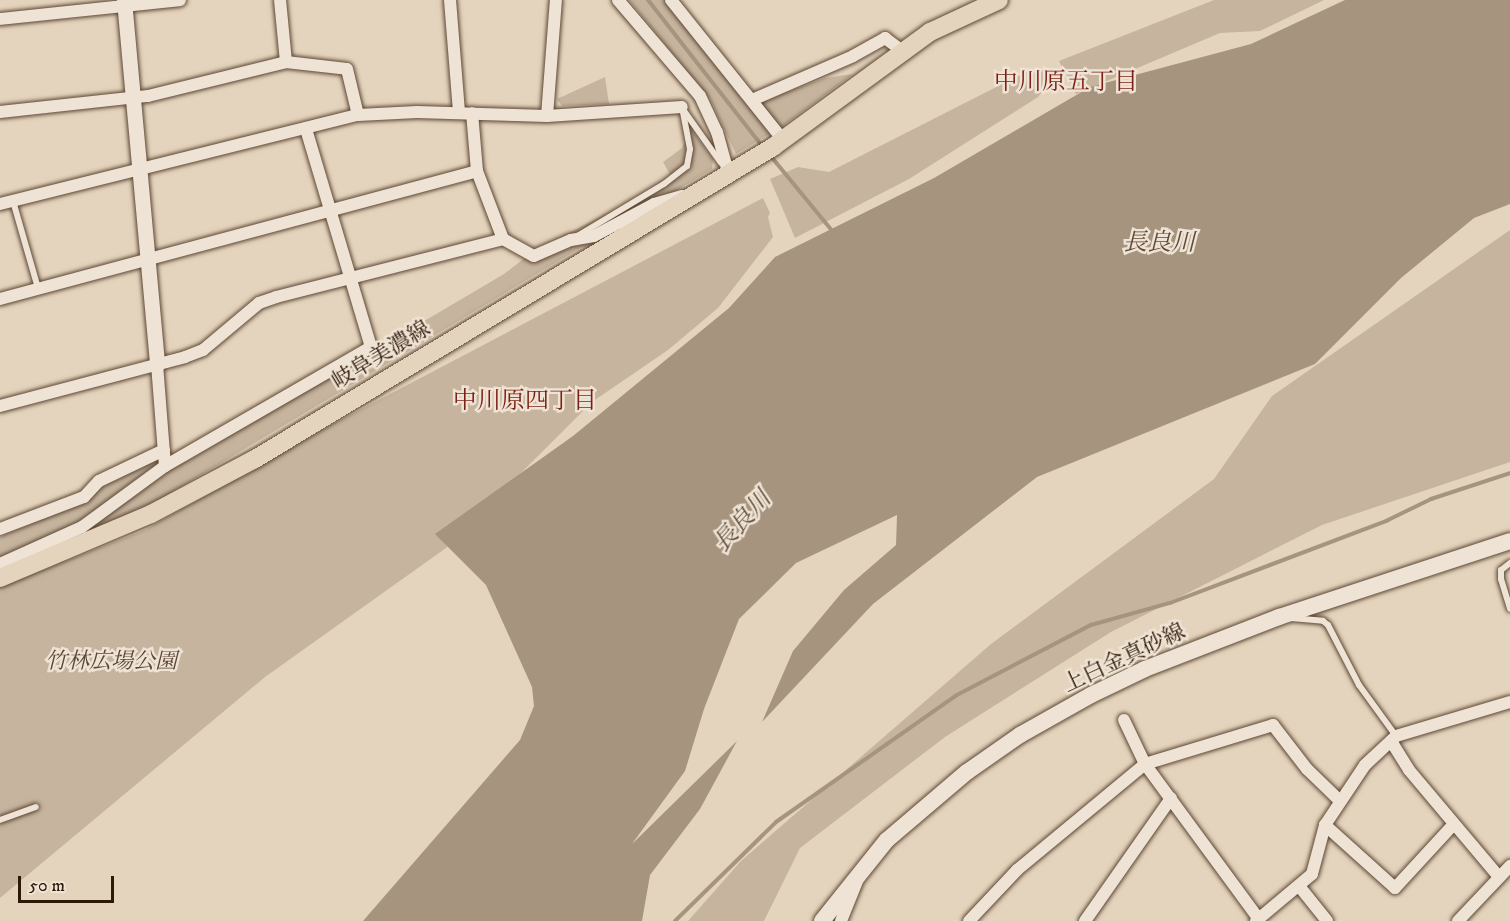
<!DOCTYPE html>
<html>
<head>
<meta charset="utf-8">
<style>
  body { margin:0 }
  #map { position:relative; width:1510px; height:921px; overflow:hidden; background:#e5d4bd; font-family:"IM FELL DW Pica","Noto Serif JP",serif }
  div>[style] { position:absolute }
  .green>* { inset:0; background:#c6b49e }
  .water>* { inset:0; background:#a7947f }
  .stream>* { height:4px; margin:-2px; padding:0 2px; transform-origin:2px; border-radius:2px; background:#a7947f }
  .roads { filter:drop-shadow(0 0 2px #5c4735) drop-shadow(0 0 2px #5c4735) }
  .service>* { height:6px; margin:-3px; padding:0 3px; transform-origin:3px; border-radius:3px; background:#eee3d4 }
  .minor>* { height:12px; margin:-6px; padding:0 6px; transform-origin:6px; border-radius:6px; background:#eee3d4 }
  .tertiary>* { height:15px; margin:-7.5px; padding:0 7.5px; transform-origin:7.5px; border-radius:7.5px; background:#eee3d4 }
  .secondary>* { height:16px; margin:-8px; padding:0 8px; transform-origin:8px; border-radius:8px; background:#eee3d4 }
  .primary>* { height:18px; margin:-9px; padding:0 9px; transform-origin:9px; border-radius:9px; background:#e5d4bd }
  span { translate:-50% -50%; white-space:nowrap; text-align:center; line-height:1.15; -webkit-text-stroke:5px #eee3d4; paint-order:stroke }
  .street-label { font-size:22px; color:#2e1808 }
  .park-label { font-size:22px; color:#5c4735; font-style:italic }
  .neighbourhood-label { font-size:24px; color:#7a1f14 }
  .water-label { font-size:24px; color:#5e4a38; font-style:italic }
  .scale { position:absolute; left:18px; top:876px; width:96px; height:27px; box-sizing:border-box; border:3px solid #2e1808; border-top:0; padding-left:8px; font-size:18px; line-height:21px; white-space:nowrap; color:#2e1808; -webkit-text-stroke:4px #eee3d4; paint-order:stroke }
</style>
</head>
<body>
<div id="map">
  <div class="green">
    <div style="clip-path:polygon(629px 0,665px 0,749px 106px,825px 78px,853px 74px,784px 125px,736px 154px,710px 99px)"></div>
    <div style="clip-path:polygon(1214px 0,1324px 0,1260px 31px,1220px 33px,1076px 94px,1059px 61px)"></div>
    <div style="clip-path:polygon(1049px 70px,1053px 77px,1038px 97px,909px 179px,795px 238px,770px 179px,798px 167px,829px 172px,1026px 72px)"></div>
    <div style="clip-path:polygon(605px 77px,609px 104px,562px 106px,557px 99px)"></div>
    <div style="clip-path:polygon(691px 129px,713px 159px,712px 169px,149px 506px,0 570px,0 537px,89px 500px,100px 488px,169px 454px,187px 461px,504px 274px,535px 250px,673px 180px,663px 162px,682px 148px)"></div>
    <div style="clip-path:polygon(763px 198px,770px 213px,768px 217px,773px 237px,718px 308px,668px 350px,592px 402px,446px 548px,265px 677px,0 898px,0 587px,145px 530px,333px 424px)"></div>
    <div style="clip-path:polygon(1510px 230px,1510px 462px,1322px 525px,1111px 632px,945px 737px,800px 848px,764px 921px,688px 921px,741px 861px,991px 644px,1214px 479px,1272px 396px)"></div>
  </div>
  <div class="water">
    <div style="clip-path:polygon(1345px 0,1510px 0,1510px 204px,1474px 218px,1401px 278px,1315px 364px,1037px 477px,873px 604px,762px 722px,793px 651px,844px 590px,896px 545px,897px 515px,796px 563px,739px 619px,704px 709px,685px 771px,632px 844px,737px 741px,700px 809px,650px 875px,642px 921px,363px 921px,520px 740px,534px 706px,532px 687px,486px 585px,435px 534px,573px 436px,729px 308px,775px 257px,934px 178px,1090px 87px,1251px 44px)"></div>
  </div>
  <div class="stream">
    <div style="left:648px;top:0;width:185px;rotate:52deg"></div>
    <div style="left:769px;top:154px;width:101px;rotate:50.6deg"></div>
    <div style="left:675px;top:921px;width:141px;rotate:-44.4deg"></div>
    <div style="left:776px;top:822px;width:219px;rotate:-35.1deg"></div>
    <div style="left:955px;top:696px;width:153px;rotate:-27.6deg"></div>
    <div style="left:1091px;top:625px;width:82px;rotate:-15.6deg"></div>
    <div style="left:1170px;top:603px;width:233px;rotate:-20.8deg"></div>
    <div style="left:1388px;top:520px;width:48px;rotate:-26deg"></div>
    <div style="left:1431px;top:499px;width:83px;rotate:-18.2deg"></div>
  </div>
  <div class="roads">
    <div class="service">
      <div style="left:682px;top:108px;width:67px;rotate:54.7deg"></div>
      <div style="left:13px;top:201px;width:91px;rotate:74deg"></div>
      <div style="left:579px;top:235px;width:99px;rotate:-31deg"></div>
      <div style="left:664px;top:184px;width:29px;rotate:-38deg"></div>
      <div style="left:687px;top:166px;width:17px;rotate:-80deg"></div>
      <div style="left:690px;top:149px;width:43px;rotate:-100.8deg"></div>
      <div style="left:1510px;top:563px;width:11px;rotate:142deg"></div>
      <div style="left:1501px;top:570px;width:9px;rotate:90deg"></div>
      <div style="left:1501px;top:579px;width:31px;rotate:73deg"></div>
      <div style="left:1291px;top:618px;width:32px;rotate:5deg"></div>
      <div style="left:1323px;top:621px;width:6px;rotate:39deg"></div>
      <div style="left:1328px;top:625px;width:68px;rotate:62.7deg"></div>
      <div style="left:1359px;top:685px;width:63px;rotate:54deg"></div>
      <div style="left:0;top:820px;width:38px;rotate:-20deg"></div>
    </div>
    <div class="minor">
      <div style="left:450px;top:0;width:113px;rotate:85.4deg"></div>
      <div style="left:618px;top:0;width:126px;rotate:49.5deg"></div>
      <div style="left:700px;top:96px;width:40px;rotate:65deg"></div>
      <div style="left:717px;top:132px;width:41px;rotate:74.6deg"></div>
      <div style="left:671px;top:0;width:179px;rotate:51.3deg"></div>
      <div style="left:0;top:19px;width:181px;rotate:-6deg"></div>
      <div style="left:286px;top:62px;width:61px;rotate:6.5deg"></div>
      <div style="left:347px;top:69px;width:47px;rotate:76.6deg"></div>
      <div style="left:752px;top:100px;width:110px;rotate:-23.5deg"></div>
      <div style="left:853px;top:56px;width:37px;rotate:-29deg"></div>
      <div style="left:885px;top:38px;width:20px;rotate:37deg"></div>
      <div style="left:0;top:112px;width:149px;rotate:-6.2deg"></div>
      <div style="left:148px;top:96px;width:142px;rotate:-13.8deg"></div>
      <div style="left:286px;top:62px;width:62px;rotate:-95.5deg"></div>
      <div style="left:547px;top:116px;width:116px;rotate:-85.6deg"></div>
      <div style="left:0;top:204px;width:369px;rotate:-14deg"></div>
      <div style="left:358px;top:115px;width:59px;rotate:-2.9deg"></div>
      <div style="left:417px;top:112px;width:130px;rotate:1.8deg"></div>
      <div style="left:547px;top:116px;width:135px;rotate:-3.8deg"></div>
      <div style="left:503px;top:239px;width:35px;rotate:29deg"></div>
      <div style="left:534px;top:256px;width:40px;rotate:-23.4deg"></div>
      <div style="left:571px;top:240px;width:23px;rotate:-10deg"></div>
      <div style="left:594px;top:236px;width:68px;rotate:-28.1deg"></div>
      <div style="left:654px;top:204px;width:29px;rotate:-16deg"></div>
      <div style="left:0;top:299px;width:494px;rotate:-15deg"></div>
      <div style="left:0;top:406px;width:191px;rotate:-14.8deg"></div>
      <div style="left:185px;top:357px;width:19px;rotate:-21deg"></div>
      <div style="left:203px;top:350px;width:73px;rotate:-40deg"></div>
      <div style="left:259px;top:303px;width:18px;rotate:-19deg"></div>
      <div style="left:276px;top:297px;width:234px;rotate:-14.3deg"></div>
      <div style="left:503px;top:239px;width:73px;rotate:-110.9deg"></div>
      <div style="left:477px;top:171px;width:58px;rotate:-94.9deg"></div>
      <div style="left:165px;top:466px;width:238px;rotate:-30deg"></div>
      <div style="left:371px;top:347px;width:227px;rotate:-106.6deg"></div>
      <div style="left:0;top:529px;width:90px;rotate:-20.9deg"></div>
      <div style="left:84px;top:497px;width:22px;rotate:-47deg"></div>
      <div style="left:99px;top:481px;width:72px;rotate:-25.5deg"></div>
      <div style="left:0;top:564px;width:90px;rotate:-24.3deg"></div>
      <div style="left:82px;top:527px;width:103px;rotate:-36.3deg"></div>
      <div style="left:165px;top:466px;width:101px;rotate:-94.5deg"></div>
      <div style="left:1124px;top:720px;width:49px;rotate:64.5deg"></div>
      <div style="left:1145px;top:764px;width:191px;rotate:53.7deg"></div>
      <div style="left:1391px;top:741px;width:34px;rotate:58deg"></div>
      <div style="left:1409px;top:770px;width:140px;rotate:49.9deg"></div>
      <div style="left:1325px;top:825px;width:94px;rotate:42deg"></div>
      <div style="left:1395px;top:888px;width:86px;rotate:-47.4deg"></div>
      <div style="left:1299px;top:886px;width:45px;rotate:51.3deg"></div>
      <div style="left:841px;top:921px;width:45px;rotate:-68deg"></div>
      <div style="left:969px;top:921px;width:70px;rotate:-46.7deg"></div>
      <div style="left:1017px;top:870px;width:166px;rotate:-39.6deg"></div>
      <div style="left:1145px;top:764px;width:134px;rotate:-16.9deg"></div>
      <div style="left:1273px;top:725px;width:56px;rotate:52.3deg"></div>
      <div style="left:1307px;top:769px;width:46px;rotate:44.1deg"></div>
      <div style="left:1085px;top:921px;width:150px;rotate:-55deg"></div>
      <div style="left:1256px;top:921px;width:73px;rotate:-40deg"></div>
      <div style="left:1312px;top:874px;width:51px;rotate:-75.1deg"></div>
      <div style="left:1325px;top:825px;width:72px;rotate:-56.3deg"></div>
      <div style="left:1365px;top:765px;width:42px;rotate:-43.1deg"></div>
      <div style="left:1396px;top:736px;width:119px;rotate:-16.6deg"></div>
      <div style="left:1458px;top:921px;width:76px;rotate:-46.6deg"></div>
    </div>
    <div class="tertiary">
      <div style="left:124px;top:0;width:366px;rotate:84.8deg"></div>
    </div>
    <div class="secondary">
      <div style="left:822px;top:921px;width:104px;rotate:-51.3deg"></div>
      <div style="left:887px;top:840px;width:105px;rotate:-40.4deg"></div>
      <div style="left:967px;top:772px;width:65px;rotate:-34.9deg"></div>
      <div style="left:1020px;top:735px;width:81px;rotate:-29.4deg"></div>
      <div style="left:1091px;top:695px;width:60px;rotate:-25.7deg"></div>
      <div style="left:1145px;top:669px;width:144px;rotate:-21.2deg"></div>
      <div style="left:1279px;top:617px;width:243px;rotate:-18.2deg"></div>
    </div>
    <div class="primary">
      <div style="left:0;top:578px;width:164px;rotate:-23deg"></div>
      <div style="left:151px;top:514px;width:118px;rotate:-27.9deg"></div>
      <div style="left:255px;top:459px;width:605px;rotate:-31.06deg"></div>
      <div style="left:773px;top:147px;width:195px;rotate:-36.2deg"></div>
      <div style="left:930px;top:32px;width:76px;rotate:-24.9deg"></div>
    </div>
  </div>
  <div class="street-label">
    <span style="left:381px;top:355px;rotate:-31deg">岐阜美濃線</span>
    <span style="left:1124px;top:658px;rotate:-25deg">上白金真砂線</span>
  </div>
  <div class="park-label">
    <span style="left:111px;top:662px">竹林広場公園</span>
  </div>
  <div class="neighbourhood-label">
    <span style="left:1066px;top:83px">中川原五丁目</span>
    <span style="left:525px;top:402px">中川原四丁目</span>
  </div>
  <div class="water-label">
    <span style="left:1159px;top:244px">長良川</span>
    <span style="left:743px;top:522px;rotate:-48deg">長良川</span>
  </div>
  <div class="scale">50 m</div>
</div>
</body>
</html>
